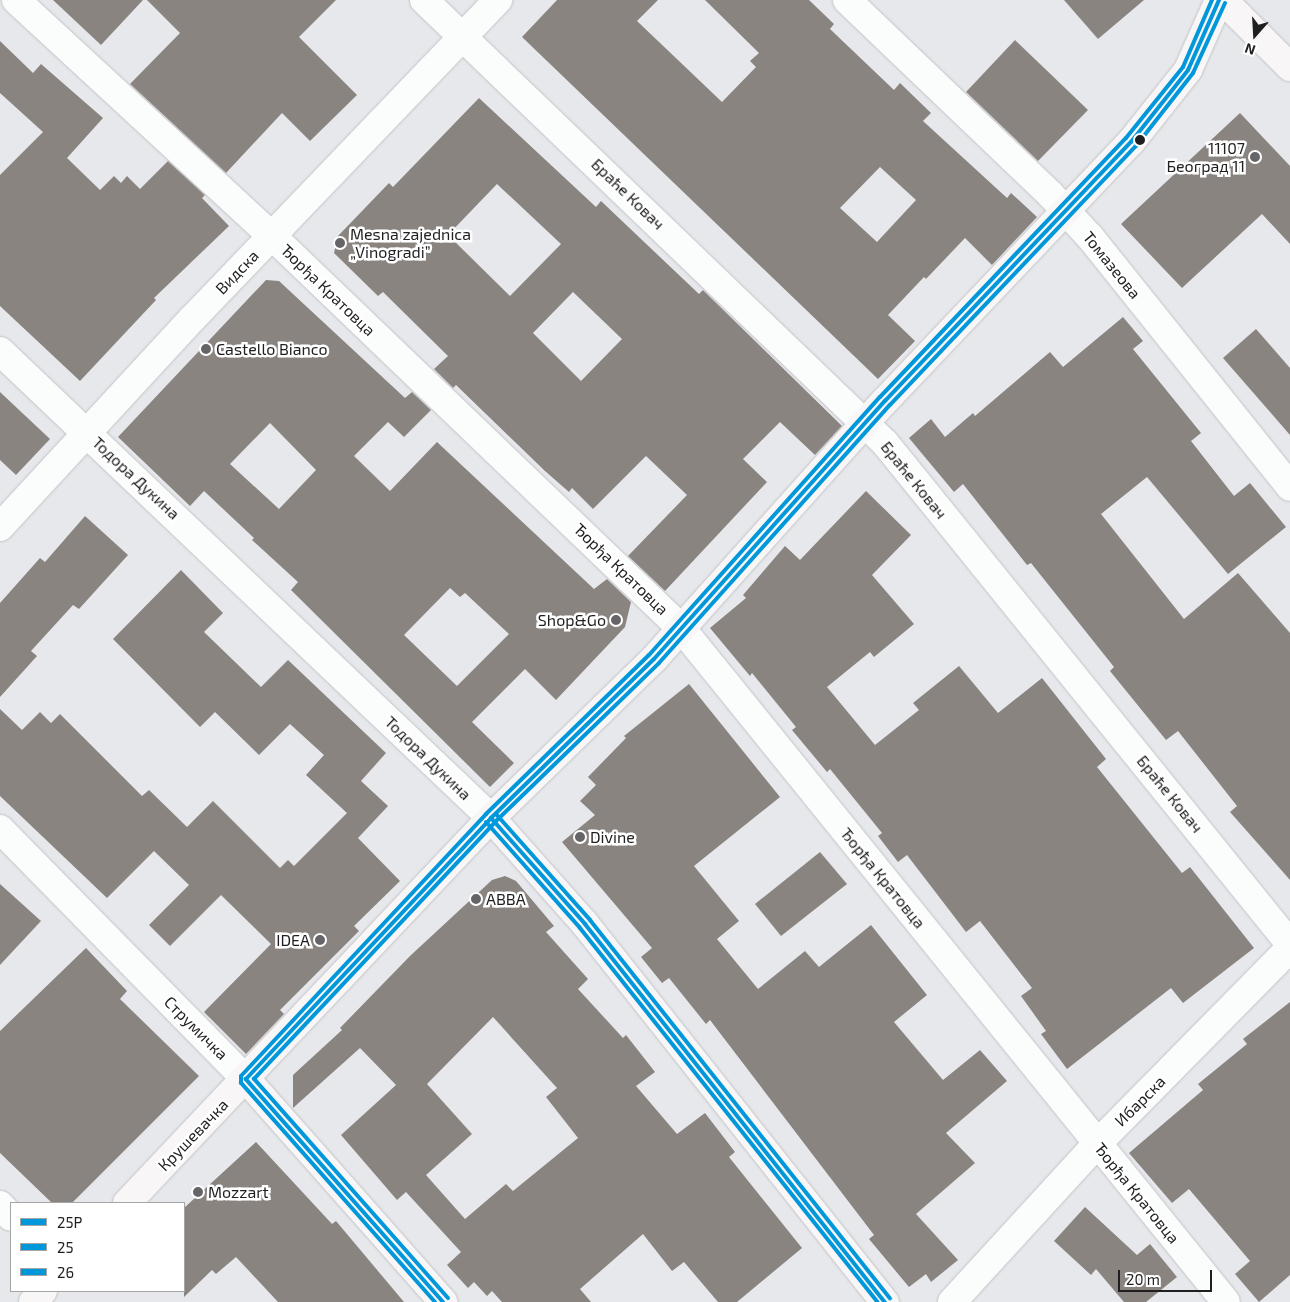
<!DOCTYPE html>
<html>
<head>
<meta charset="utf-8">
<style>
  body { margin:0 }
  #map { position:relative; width:1290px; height:1302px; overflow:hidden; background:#e7e8ec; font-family:"Exo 2",sans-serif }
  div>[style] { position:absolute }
  .building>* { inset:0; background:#8a8480 }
  .roads { filter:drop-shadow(0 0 1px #c3c4c7) drop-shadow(0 0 1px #c3c4c7) }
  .minor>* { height:28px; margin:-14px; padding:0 14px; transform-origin:14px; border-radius:14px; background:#fbfcfc }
  .secondary>* { height:28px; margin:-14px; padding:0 14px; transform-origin:14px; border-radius:14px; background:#f8f6f6 }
  .bus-1>* { height:4px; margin:-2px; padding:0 2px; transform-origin:2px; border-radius:2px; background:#0098da }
  .bus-2>* { height:4px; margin:-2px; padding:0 2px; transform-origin:2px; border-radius:2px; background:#0098da }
  .bus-3>* { height:4px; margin:-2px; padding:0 2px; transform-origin:2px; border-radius:2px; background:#0098da }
  .dots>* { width:14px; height:14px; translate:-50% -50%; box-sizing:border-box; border:2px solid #fff; border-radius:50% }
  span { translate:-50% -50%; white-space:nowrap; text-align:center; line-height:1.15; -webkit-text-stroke:5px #fff; paint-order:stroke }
  .poi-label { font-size:16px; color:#1f1f21 }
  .right { translate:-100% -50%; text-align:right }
  .left { translate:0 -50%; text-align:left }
  .street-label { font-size:16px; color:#1f1f21 }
  .legend { position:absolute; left:10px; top:1202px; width:175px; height:90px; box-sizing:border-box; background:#fff; border:1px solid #a5a5a6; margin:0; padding:6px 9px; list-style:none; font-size:15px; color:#1f1f21 }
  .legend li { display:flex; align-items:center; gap:10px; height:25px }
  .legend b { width:25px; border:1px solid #a5a5a6 }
  .north { position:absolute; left:1230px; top:10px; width:50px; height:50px; -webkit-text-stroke:4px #fff; paint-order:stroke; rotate:199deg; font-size:14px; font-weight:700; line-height:20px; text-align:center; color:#1f1f21 }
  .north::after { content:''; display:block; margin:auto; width:18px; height:22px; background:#1f1f21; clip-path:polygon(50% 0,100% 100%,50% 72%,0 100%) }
  .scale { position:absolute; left:1118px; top:1270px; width:94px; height:22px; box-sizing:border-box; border:2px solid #1f1f21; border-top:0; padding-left:6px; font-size:15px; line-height:18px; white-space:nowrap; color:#1f1f21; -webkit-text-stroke:4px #fff; paint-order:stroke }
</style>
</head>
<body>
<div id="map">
  <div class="building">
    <div style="clip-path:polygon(53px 0,143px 0,101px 45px)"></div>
    <div style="clip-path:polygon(147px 0,336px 0,299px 37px,357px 95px,310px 141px,282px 113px,226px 173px,130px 84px,180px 33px)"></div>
    <div style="clip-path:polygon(evenodd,557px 0,658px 0,637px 21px,722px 102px,756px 67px,750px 61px,759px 53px,705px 0,809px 0,834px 24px,830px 29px,894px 90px,900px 83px,931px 113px,923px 121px,1007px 198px,1011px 193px,1037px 217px,992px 265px,965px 238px,926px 279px,924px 277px,888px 315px,915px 341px,878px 379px,522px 37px,557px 0,880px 167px,916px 200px,877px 242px,840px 208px,880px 167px)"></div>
    <div style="clip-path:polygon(1064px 0,1144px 0,1098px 39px)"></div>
    <div style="clip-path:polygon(1015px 40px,1088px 110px,1038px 161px,966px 92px)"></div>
    <div style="clip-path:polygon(0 41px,33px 73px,41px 64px,103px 118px,67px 158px,100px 190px,114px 176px,121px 183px,127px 176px,140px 189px,168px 161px,205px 195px,202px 198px,229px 226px,154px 298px,156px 300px,80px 381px,0 306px,0 175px,43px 132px,0 93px)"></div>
    <div style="clip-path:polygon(evenodd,479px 98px,596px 207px,601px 201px,699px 294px,703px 290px,842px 426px,815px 455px,780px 422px,743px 459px,767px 482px,665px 591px,628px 556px,687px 495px,646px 456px,593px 509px,572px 488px,569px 492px,545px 471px,456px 385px,453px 388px,434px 369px,448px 356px,383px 292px,378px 296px,334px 253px,338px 236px,389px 183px,393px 187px,479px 98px,497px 184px,561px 244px,510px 296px,448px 235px,497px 184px,479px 98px,573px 292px,622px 339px,581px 381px,533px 333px,573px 292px)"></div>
    <div style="clip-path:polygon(1240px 113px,1290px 166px,1290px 244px,1262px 214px,1182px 288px,1121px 224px)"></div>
    <div style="clip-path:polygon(evenodd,266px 280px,279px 281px,405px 398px,412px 392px,431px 410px,404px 437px,388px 422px,354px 456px,390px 491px,437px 442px,594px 589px,607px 579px,631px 602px,625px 627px,556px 700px,525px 669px,472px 722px,514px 763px,490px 787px,291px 590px,298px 582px,252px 540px,254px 538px,204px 491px,190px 506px,118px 437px,266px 280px,270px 423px,316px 470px,279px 509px,230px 464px,270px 423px,266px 280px,450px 588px,460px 597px,465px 593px,509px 634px,457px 686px,404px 635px,450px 588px)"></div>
    <div style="clip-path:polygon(1123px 317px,1143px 341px,1133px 349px,1201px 433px,1191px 441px,1234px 496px,1250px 483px,1286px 527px,1228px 574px,1147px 477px,1101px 514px,1184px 619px,1238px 573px,1290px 633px,1290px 880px,1230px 812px,1237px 806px,1178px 731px,1166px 740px,1110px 671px,1114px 667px,1031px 563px,1027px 565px,963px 484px,954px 492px,909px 438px,931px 419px,945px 437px,973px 413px,975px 416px,1050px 352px,1063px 367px)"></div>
    <div style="clip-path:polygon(1256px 329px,1290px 368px,1290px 435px,1223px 358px)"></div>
    <div style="clip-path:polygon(0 392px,50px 439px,16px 475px,0 460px)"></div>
    <div style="clip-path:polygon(866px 491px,911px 535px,872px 575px,914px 624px,874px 657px,870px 652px,827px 687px,875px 745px,919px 710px,913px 703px,959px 666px,998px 713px,1042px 678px,1106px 759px,1097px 767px,1182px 873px,1190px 867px,1254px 948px,1183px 1003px,1171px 988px,1067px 1069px,1041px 1034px,1046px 1031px,1021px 996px,1032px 988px,980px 921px,966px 932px,907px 855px,898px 862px,878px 836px,882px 833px,830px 769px,827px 772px,792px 730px,796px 727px,752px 673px,750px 676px,710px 628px,746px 598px,743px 595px,785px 546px,800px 560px)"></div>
    <div style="clip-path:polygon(85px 516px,128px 555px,79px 609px,73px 605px,31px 651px,37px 656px,0 697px,0 603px,40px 558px,45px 562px)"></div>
    <div style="clip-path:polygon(181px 570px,223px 613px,204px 632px,261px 687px,288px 660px,386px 753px,361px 781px,388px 806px,358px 838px,400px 881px,354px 926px,359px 931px,280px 1010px,284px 1014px,246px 1054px,204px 1012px,271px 944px,221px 895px,170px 946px,149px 925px,189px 885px,154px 851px,107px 898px,0 796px,0 709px,22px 730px,40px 712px,51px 723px,60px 714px,142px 796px,149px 790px,187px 827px,213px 801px,280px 868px,288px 860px,294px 866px,347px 813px,306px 775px,324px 755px,290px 724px,259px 755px,215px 712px,200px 727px,113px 639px)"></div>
    <div style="clip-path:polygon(689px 684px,780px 797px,694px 866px,739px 921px,717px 939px,758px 989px,805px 951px,819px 967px,871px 925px,927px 995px,894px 1022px,943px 1080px,980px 1050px,1007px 1081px,946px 1133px,975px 1163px,916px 1214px,958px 1260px,931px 1282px,926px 1274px,909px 1287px,869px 1239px,874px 1235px,710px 1020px,706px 1024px,669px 978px,662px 983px,641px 957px,652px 948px,562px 842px,595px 815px,580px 801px,596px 785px,588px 777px,626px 738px,624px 736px)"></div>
    <div style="clip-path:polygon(820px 852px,847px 884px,781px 936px,755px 904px)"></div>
    <div style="clip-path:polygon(evenodd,505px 876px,516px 881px,554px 926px,546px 932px,588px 979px,578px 989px,623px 1038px,626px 1035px,655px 1072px,636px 1086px,677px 1134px,705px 1113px,735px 1152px,729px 1157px,802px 1248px,737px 1302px,718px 1302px,684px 1262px,672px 1271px,643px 1234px,580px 1289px,591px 1302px,502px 1302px,492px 1291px,487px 1296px,474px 1282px,468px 1288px,447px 1265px,461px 1252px,406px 1192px,397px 1200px,341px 1135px,396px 1085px,360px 1048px,293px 1108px,293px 1075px,342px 1030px,340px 1028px,410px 956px,492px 880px,505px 876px,493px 1017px,557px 1088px,546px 1097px,578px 1138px,513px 1191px,506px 1184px,465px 1219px,426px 1175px,472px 1134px,427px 1084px,493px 1017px)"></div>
    <div style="clip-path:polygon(0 884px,41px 921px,0 965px)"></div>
    <div style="clip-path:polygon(86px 948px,127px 991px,120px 999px,199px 1076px,72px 1203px,52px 1203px,0 1153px,0 1031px)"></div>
    <div style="clip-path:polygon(1290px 1002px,1290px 1275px,1259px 1302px,1235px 1274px,1250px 1261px,1189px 1189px,1172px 1203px,1129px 1153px,1203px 1090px,1198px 1084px,1247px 1044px,1243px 1039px)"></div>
    <div style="clip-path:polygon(256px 1142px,332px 1224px,336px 1221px,404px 1302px,278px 1302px,236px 1257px,216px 1274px,212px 1270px,184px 1297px,184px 1208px)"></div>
    <div style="clip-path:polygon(1085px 1207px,1137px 1255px,1150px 1244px,1177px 1277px,1146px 1302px,1124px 1302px,1096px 1269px,1091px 1275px,1054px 1241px)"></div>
  </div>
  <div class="roads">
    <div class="minor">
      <div style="left:16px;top:0;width:348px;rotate:42.7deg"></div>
      <div style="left:272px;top:236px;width:568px;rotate:43.79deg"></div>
      <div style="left:682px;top:629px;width:865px;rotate:51.05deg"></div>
      <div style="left:424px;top:0;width:639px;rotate:43.86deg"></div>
      <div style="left:885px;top:443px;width:644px;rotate:51.05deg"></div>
      <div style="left:847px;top:0;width:281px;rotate:43.7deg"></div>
      <div style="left:1050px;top:194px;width:59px;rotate:47.1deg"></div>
      <div style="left:1090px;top:237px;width:320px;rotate:51.3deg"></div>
      <div style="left:0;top:351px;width:678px;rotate:43.56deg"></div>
      <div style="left:0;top:527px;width:284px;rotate:-47.3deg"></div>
      <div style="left:193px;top:318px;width:441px;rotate:-46.2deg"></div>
      <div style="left:0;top:829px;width:351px;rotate:45.5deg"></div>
      <div style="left:0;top:1205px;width:16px;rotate:47deg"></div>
      <div style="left:952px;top:1302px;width:214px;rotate:-47.5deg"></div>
      <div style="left:1097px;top:1144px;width:275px;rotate:-45.4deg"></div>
    </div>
    <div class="secondary">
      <div style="left:1223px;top:0;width:95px;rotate:45deg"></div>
      <div style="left:491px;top:818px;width:142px;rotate:48.4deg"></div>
      <div style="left:585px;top:924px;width:483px;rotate:51.6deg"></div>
      <div style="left:246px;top:1079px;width:298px;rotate:48.5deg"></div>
      <div style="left:127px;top:1203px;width:530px;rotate:-46.61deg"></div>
      <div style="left:491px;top:818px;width:228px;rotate:-44.3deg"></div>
      <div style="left:654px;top:659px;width:346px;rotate:-48.2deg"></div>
      <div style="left:885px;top:401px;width:357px;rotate:-46.5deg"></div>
      <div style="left:1131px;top:142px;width:92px;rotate:-51.6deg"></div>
      <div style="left:1188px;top:70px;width:77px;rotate:-66.1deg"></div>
      <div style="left:33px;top:1302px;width:15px;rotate:-48deg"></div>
    </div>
  </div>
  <div class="bus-1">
    <div style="left:491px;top:818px;width:142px;rotate:48.4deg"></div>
    <div style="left:585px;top:924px;width:483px;rotate:51.6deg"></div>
    <div style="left:443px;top:1302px;width:298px;rotate:-131.5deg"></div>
    <div style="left:246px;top:1079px;width:358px;rotate:-46.8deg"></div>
    <div style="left:491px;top:818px;width:228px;rotate:-44.3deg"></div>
    <div style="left:654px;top:659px;width:346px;rotate:-48.2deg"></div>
    <div style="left:885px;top:401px;width:357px;rotate:-46.5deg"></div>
    <div style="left:1131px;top:142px;width:92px;rotate:-51.6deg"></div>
    <div style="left:1188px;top:70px;width:77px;rotate:-66.1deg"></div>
  </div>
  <div class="bus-2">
    <div style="left:486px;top:822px;width:142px;rotate:48.4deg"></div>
    <div style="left:580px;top:928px;width:478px;rotate:51.5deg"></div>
    <div style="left:448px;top:1298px;width:293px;rotate:-131.5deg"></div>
    <div style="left:254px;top:1079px;width:352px;rotate:-46.8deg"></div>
    <div style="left:495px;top:822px;width:228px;rotate:-44.1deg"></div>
    <div style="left:659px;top:663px;width:346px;rotate:-48.2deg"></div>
    <div style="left:890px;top:405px;width:357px;rotate:-46.5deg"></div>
    <div style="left:1136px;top:146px;width:93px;rotate:-52deg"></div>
    <div style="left:1193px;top:73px;width:77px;rotate:-65.4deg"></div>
  </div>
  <div class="bus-3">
    <div style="left:496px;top:814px;width:142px;rotate:48.4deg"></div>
    <div style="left:590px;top:920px;width:483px;rotate:51.6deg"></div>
    <div style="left:435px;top:1302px;width:293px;rotate:-131.5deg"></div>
    <div style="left:241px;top:1083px;width:7px;rotate:-90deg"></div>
    <div style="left:241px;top:1076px;width:359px;rotate:-46.9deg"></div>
    <div style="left:486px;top:814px;width:228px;rotate:-44.3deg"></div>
    <div style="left:649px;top:655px;width:346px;rotate:-48.2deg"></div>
    <div style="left:880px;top:397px;width:357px;rotate:-46.5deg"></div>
    <div style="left:1126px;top:138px;width:91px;rotate:-51.2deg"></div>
    <div style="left:1183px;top:67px;width:73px;rotate:-66.6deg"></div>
  </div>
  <div class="dots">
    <div style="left:1140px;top:140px;background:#1f1f21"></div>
    <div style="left:1255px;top:157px;background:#656568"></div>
    <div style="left:340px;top:243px;background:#656568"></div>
    <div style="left:206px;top:349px;background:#656568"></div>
    <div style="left:616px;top:620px;background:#656568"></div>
    <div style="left:580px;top:837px;background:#656568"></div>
    <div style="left:476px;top:899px;background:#656568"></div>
    <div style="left:320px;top:940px;background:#656568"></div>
    <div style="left:198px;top:1192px;background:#656568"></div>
  </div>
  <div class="poi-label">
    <span class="right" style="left:1245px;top:157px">11107<br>Београд 11</span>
    <span class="left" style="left:350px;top:243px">Mesna zajednica<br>„Vinogradi”</span>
    <span class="left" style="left:216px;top:349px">Castello Bianco</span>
    <span class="right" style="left:606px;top:620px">Shop&amp;Go</span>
    <span class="left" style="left:590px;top:837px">Divine</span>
    <span class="left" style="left:486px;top:899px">ABBA</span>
    <span class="right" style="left:310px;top:940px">IDEA</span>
    <span class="left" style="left:208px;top:1192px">Mozzart</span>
  </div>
  <div class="street-label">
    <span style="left:628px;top:194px;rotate:44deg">Браће Ковач</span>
    <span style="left:1112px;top:265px;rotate:51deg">Томазеова</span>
    <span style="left:237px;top:272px;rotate:-46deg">Видска</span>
    <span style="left:328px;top:290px;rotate:44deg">Ђорђа Кратовца</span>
    <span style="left:136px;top:478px;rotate:43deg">Тодора Дукина</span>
    <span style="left:914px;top:480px;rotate:51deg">Браће Ковач</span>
    <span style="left:621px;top:569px;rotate:44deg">Ђорђа Кратовца</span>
    <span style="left:428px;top:758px;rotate:44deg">Тодора Дукина</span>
    <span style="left:1170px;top:794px;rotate:51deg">Браће Ковач</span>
    <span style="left:883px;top:878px;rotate:51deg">Ђорђа Кратовца</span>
    <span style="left:196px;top:1028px;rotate:45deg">Струмичка</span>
    <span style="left:1140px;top:1101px;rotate:-45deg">Ибарска</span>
    <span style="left:193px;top:1135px;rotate:-46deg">Крушевачка</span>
    <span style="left:1137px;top:1193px;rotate:51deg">Ђорђа Кратовца</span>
  </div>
  <ul class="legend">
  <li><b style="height:6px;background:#0098da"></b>25P</li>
  <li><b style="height:6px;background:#0098da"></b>25</li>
  <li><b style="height:6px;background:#0098da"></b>26</li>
  </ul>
  <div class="north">N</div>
  <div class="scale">20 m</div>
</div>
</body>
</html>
